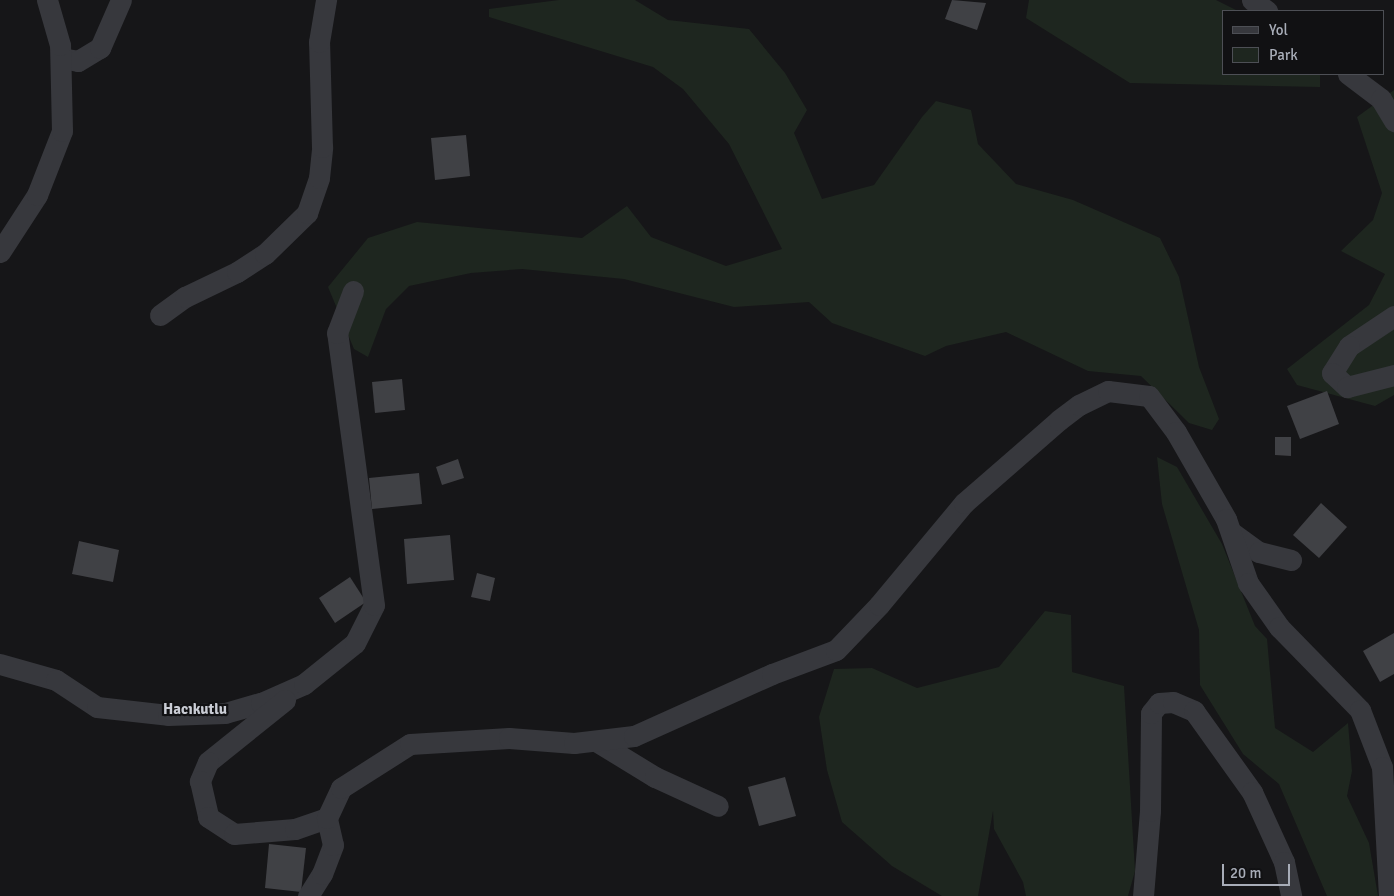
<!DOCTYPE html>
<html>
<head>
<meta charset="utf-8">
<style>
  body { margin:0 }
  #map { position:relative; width:1394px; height:896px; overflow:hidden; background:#161618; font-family:Signika,sans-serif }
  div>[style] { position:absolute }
  .green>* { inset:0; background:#1e261f }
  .building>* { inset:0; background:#404145 }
  .street>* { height:21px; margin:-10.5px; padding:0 10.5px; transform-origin:10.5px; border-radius:10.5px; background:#37383d }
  span { translate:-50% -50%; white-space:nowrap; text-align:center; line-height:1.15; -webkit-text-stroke:4.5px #111113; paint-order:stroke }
  .neighbourhood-label { font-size:15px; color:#c9ccd4; font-weight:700 }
  .legend { position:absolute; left:1222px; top:10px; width:162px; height:65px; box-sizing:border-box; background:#111113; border:1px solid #4d4f55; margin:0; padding:6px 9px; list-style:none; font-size:15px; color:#a8adb8 }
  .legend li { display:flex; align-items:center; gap:10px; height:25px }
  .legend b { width:25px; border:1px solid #4d4f55 }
  .scale { position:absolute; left:1222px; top:864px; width:68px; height:22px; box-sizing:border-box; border:2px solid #a8adb8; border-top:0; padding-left:6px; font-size:15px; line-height:18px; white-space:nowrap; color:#a8adb8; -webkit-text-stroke:4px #111113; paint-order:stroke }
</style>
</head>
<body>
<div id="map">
  <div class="green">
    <div style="clip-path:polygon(559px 0,635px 0,668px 20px,749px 29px,785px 73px,807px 110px,794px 133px,822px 199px,874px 185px,922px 117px,936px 101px,971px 110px,978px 144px,1016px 184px,1073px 200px,1160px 238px,1179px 277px,1199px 367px,1219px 419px,1212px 430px,1189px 423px,1141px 376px,1088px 371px,1006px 332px,946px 346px,925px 356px,832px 323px,809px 302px,734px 307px,624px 279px,522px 269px,471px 273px,409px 286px,386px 309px,368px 357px,354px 349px,328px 287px,368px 238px,417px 222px,582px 238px,627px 206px,651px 237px,726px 266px,782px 249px,729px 144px,683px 89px,653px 67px,489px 17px,489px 9px)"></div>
    <div style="clip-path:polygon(1029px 0,1216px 0,1238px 11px,1223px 11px,1223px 74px,1320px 74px,1320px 87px,1130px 83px,1026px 18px)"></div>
    <div style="clip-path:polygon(1394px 90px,1394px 395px,1375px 406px,1297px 385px,1287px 369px,1369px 305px,1385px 274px,1341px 251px,1373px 220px,1382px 193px,1357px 117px)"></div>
    <div style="clip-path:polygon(1157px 457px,1177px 467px,1222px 544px,1255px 626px,1267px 639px,1275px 728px,1313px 752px,1348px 723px,1352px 771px,1347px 796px,1369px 843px,1378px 896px,1327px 896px,1279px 784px,1243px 754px,1200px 685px,1199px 630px,1162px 504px)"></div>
    <div style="clip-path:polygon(1045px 611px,1071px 615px,1072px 672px,1124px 686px,1135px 871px,1128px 896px,1026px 896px,1023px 882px,994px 829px,993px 811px,978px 896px,942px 896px,892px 866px,842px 822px,827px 770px,819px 717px,834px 669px,872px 668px,917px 688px,999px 667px)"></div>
  </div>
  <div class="building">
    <div style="clip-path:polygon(952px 0,986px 3px,977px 30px,945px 19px)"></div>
    <div style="clip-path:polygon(466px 135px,470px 176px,435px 180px,431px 138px)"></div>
    <div style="clip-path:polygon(402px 379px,405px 410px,375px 413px,372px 382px)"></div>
    <div style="clip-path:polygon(1327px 391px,1339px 424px,1300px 439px,1287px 406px)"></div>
    <div style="clip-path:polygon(1275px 437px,1291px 437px,1291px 456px,1275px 455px)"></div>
    <div style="clip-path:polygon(458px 459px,464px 478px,442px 485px,436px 467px)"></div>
    <div style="clip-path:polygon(419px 473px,422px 504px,372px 509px,369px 478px)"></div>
    <div style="clip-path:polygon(1321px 503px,1347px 527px,1319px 558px,1293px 535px)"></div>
    <div style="clip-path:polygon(450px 535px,454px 580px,407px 584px,404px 539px)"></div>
    <div style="clip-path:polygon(79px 541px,119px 550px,113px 582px,72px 574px)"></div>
    <div style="clip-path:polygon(477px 573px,495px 578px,490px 601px,471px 597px)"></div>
    <div style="clip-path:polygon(350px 577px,366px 602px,335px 623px,319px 598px)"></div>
    <div style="clip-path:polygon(1394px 633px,1394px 674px,1380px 682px,1363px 651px)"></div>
    <div style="clip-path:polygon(785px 777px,796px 816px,759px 826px,748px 787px)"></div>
    <div style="clip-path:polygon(269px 844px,306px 848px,301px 892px,265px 888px)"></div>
  </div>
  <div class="street">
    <div style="left:1252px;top:0;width:19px;rotate:36deg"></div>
    <div style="left:61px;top:58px;width:17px;rotate:10deg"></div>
    <div style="left:78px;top:61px;width:26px;rotate:-31deg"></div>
    <div style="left:100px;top:48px;width:52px;rotate:-66.4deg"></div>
    <div style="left:1348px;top:74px;width:41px;rotate:37.1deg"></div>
    <div style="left:1381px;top:99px;width:26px;rotate:59deg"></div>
    <div style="left:0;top:252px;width:68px;rotate:-57deg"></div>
    <div style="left:37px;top:195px;width:69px;rotate:-68.7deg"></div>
    <div style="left:62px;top:131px;width:86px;rotate:-91.3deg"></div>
    <div style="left:60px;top:45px;width:47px;rotate:-106.1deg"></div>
    <div style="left:160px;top:315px;width:31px;rotate:-36deg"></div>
    <div style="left:185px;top:297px;width:58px;rotate:-25.7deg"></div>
    <div style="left:237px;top:272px;width:33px;rotate:-33deg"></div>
    <div style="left:265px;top:254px;width:59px;rotate:-44.3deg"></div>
    <div style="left:307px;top:213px;width:37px;rotate:-71deg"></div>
    <div style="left:319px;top:178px;width:31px;rotate:-84deg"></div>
    <div style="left:322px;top:147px;width:105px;rotate:-91.6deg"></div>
    <div style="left:319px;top:42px;width:43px;rotate:-80.5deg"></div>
    <div style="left:1394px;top:316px;width:54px;rotate:146.3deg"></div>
    <div style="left:1349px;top:346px;width:32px;rotate:122deg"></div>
    <div style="left:1332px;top:373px;width:21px;rotate:43deg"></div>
    <div style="left:1347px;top:387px;width:49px;rotate:-14.3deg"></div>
    <div style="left:1231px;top:532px;width:34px;rotate:36deg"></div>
    <div style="left:1259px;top:552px;width:33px;rotate:14deg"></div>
    <div style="left:0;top:664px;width:58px;rotate:15.9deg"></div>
    <div style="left:56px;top:680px;width:49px;rotate:33.4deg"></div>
    <div style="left:97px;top:707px;width:71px;rotate:6.4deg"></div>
    <div style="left:168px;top:715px;width:57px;rotate:-2deg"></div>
    <div style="left:225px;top:713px;width:37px;rotate:-16deg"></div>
    <div style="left:261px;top:703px;width:47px;rotate:-23.8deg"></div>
    <div style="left:304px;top:684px;width:65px;rotate:-38.8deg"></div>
    <div style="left:355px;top:643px;width:42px;rotate:-63.4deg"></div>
    <div style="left:374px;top:605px;width:275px;rotate:-97.7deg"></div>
    <div style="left:337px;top:333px;width:45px;rotate:-69.1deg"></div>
    <div style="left:285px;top:700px;width:99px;rotate:141.2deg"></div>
    <div style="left:208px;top:762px;width:21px;rotate:113deg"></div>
    <div style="left:200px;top:781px;width:37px;rotate:77deg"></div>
    <div style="left:208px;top:817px;width:31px;rotate:33deg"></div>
    <div style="left:234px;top:834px;width:61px;rotate:-4.7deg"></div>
    <div style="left:295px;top:829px;width:34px;rotate:-19deg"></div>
    <div style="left:596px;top:741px;width:69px;rotate:31.4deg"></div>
    <div style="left:655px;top:777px;width:69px;rotate:24.7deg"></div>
    <div style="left:308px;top:896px;width:26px;rotate:-58deg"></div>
    <div style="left:322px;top:874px;width:31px;rotate:-69deg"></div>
    <div style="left:333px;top:845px;width:28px;rotate:-103deg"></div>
    <div style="left:327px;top:818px;width:33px;rotate:-65deg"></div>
    <div style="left:341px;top:788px;width:82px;rotate:-32.5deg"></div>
    <div style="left:410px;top:744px;width:99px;rotate:-3.5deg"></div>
    <div style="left:509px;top:738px;width:65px;rotate:4.4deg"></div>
    <div style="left:574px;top:743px;width:60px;rotate:-6.7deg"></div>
    <div style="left:634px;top:736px;width:151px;rotate:-24.2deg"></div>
    <div style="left:772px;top:674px;width:68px;rotate:-20.6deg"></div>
    <div style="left:836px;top:650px;width:62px;rotate:-46.3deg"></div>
    <div style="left:879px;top:605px;width:133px;rotate:-50.2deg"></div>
    <div style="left:964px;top:503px;width:126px;rotate:-41.1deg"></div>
    <div style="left:1059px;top:420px;width:25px;rotate:-37deg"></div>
    <div style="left:1079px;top:405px;width:32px;rotate:-26deg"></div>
    <div style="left:1108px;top:391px;width:41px;rotate:7deg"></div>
    <div style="left:1149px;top:396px;width:45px;rotate:53.1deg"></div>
    <div style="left:1176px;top:432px;width:100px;rotate:60.1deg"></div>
    <div style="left:1226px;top:519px;width:68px;rotate:71deg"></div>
    <div style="left:1248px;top:583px;width:54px;rotate:54.8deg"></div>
    <div style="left:1279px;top:627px;width:116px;rotate:45.7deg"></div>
    <div style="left:1360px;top:710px;width:61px;rotate:68.9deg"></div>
    <div style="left:1382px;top:767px;width:129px;rotate:86.9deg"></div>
    <div style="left:1143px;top:896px;width:85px;rotate:-85.3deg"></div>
    <div style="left:1150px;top:811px;width:98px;rotate:-89.4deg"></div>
    <div style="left:1151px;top:713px;width:13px;rotate:-51deg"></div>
    <div style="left:1159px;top:703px;width:14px;rotate:-4deg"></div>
    <div style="left:1173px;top:702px;width:23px;rotate:23deg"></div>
    <div style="left:1194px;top:711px;width:100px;rotate:54.4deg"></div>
    <div style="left:1252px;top:792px;width:77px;rotate:65.4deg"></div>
    <div style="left:1284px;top:862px;width:35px;rotate:78deg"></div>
  </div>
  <div class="neighbourhood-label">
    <span style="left:195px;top:710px">Hacıkutlu</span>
  </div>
  <ul class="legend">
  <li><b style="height:6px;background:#37383d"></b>Yol</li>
  <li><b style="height:14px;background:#1e261f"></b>Park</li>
  </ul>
  <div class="scale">20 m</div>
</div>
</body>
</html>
